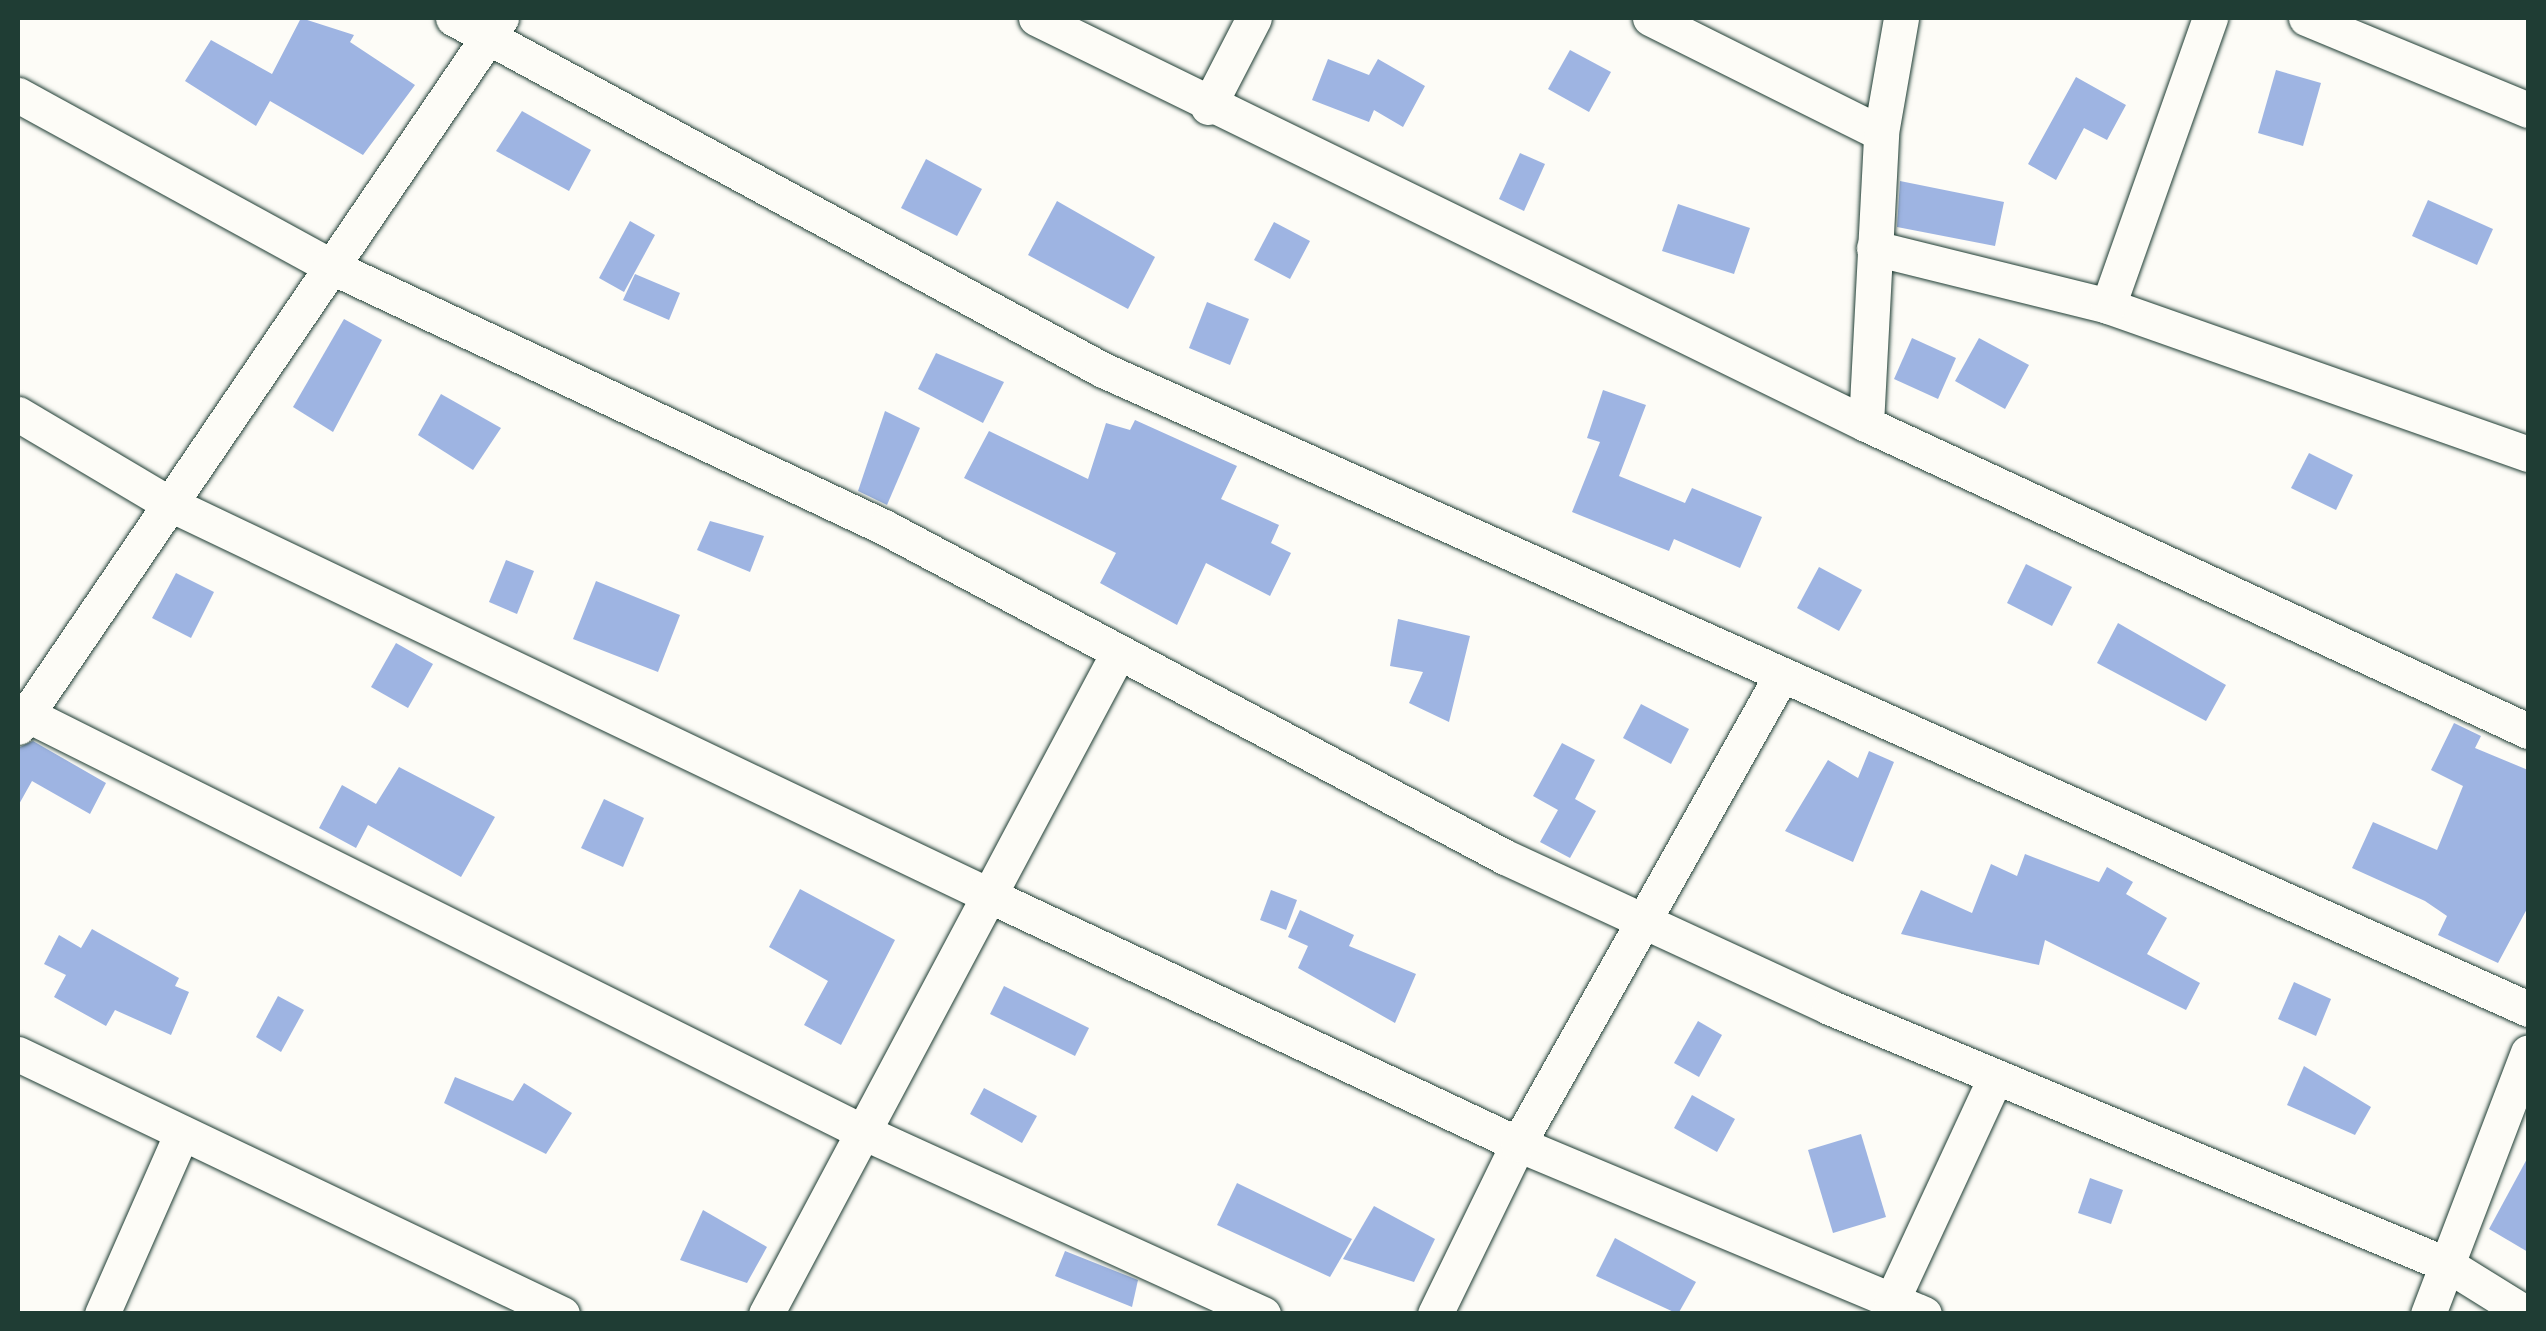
<!DOCTYPE html>
<html>
<head>
<meta charset="utf-8">
<style>
  body { margin:0 }
  #map { position:relative; width:2546px; height:1331px; overflow:hidden; background:#fdfcf7; font-family:Dekko,sans-serif }
  div>[style] { position:absolute }
  .building>* { inset:0; background:#9eb4e2 }
  .roads { filter:drop-shadow(0 0 2px #1f3d34) drop-shadow(0 0 2px #1f3d34) }
  .street>* { height:35px; margin:-17.5px; padding:0 17.5px; transform-origin:17.5px; border-radius:17.5px; background:#fdfcf7 }
  span { translate:-50% -50%; white-space:nowrap; text-align:center; line-height:1.15; -webkit-text-stroke:10px #fdfcf7; paint-order:stroke }
  .frame { position:absolute; inset:0; border:20px solid #1f3d34; pointer-events:none }
</style>
</head>
<body>
<div id="map">
  <div class="building">
    <div style="clip-path:polygon(301px 18px,354px 35px,350px 42px,415px 85px,363px 155px,270px 101px,256px 126px,185px 81px,211px 40px,272px 74px)"></div>
    <div style="clip-path:polygon(1570px 50px,1611px 72px,1589px 112px,1548px 89px)"></div>
    <div style="clip-path:polygon(1328px 59px,1369px 75px,1378px 59px,1425px 86px,1403px 127px,1374px 110px,1369px 122px,1312px 100px)"></div>
    <div style="clip-path:polygon(2276px 70px,2321px 83px,2303px 146px,2258px 133px)"></div>
    <div style="clip-path:polygon(2076px 77px,2126px 105px,2107px 140px,2084px 128px,2056px 180px,2028px 164px)"></div>
    <div style="clip-path:polygon(522px 111px,591px 150px,569px 191px,496px 151px)"></div>
    <div style="clip-path:polygon(1520px 153px,1545px 164px,1524px 211px,1499px 199px)"></div>
    <div style="clip-path:polygon(926px 159px,982px 189px,957px 236px,901px 208px)"></div>
    <div style="clip-path:polygon(1900px 181px,2004px 202px,1995px 246px,1897px 227px)"></div>
    <div style="clip-path:polygon(2428px 200px,2493px 229px,2477px 265px,2412px 236px)"></div>
    <div style="clip-path:polygon(1057px 201px,1155px 257px,1128px 309px,1028px 255px)"></div>
    <div style="clip-path:polygon(1678px 204px,1750px 228px,1734px 274px,1662px 251px)"></div>
    <div style="clip-path:polygon(630px 221px,655px 235px,624px 292px,599px 278px)"></div>
    <div style="clip-path:polygon(1274px 222px,1310px 241px,1290px 279px,1254px 260px)"></div>
    <div style="clip-path:polygon(635px 274px,680px 293px,669px 320px,623px 300px)"></div>
    <div style="clip-path:polygon(1207px 302px,1249px 319px,1230px 365px,1189px 348px)"></div>
    <div style="clip-path:polygon(344px 319px,382px 340px,333px 432px,293px 407px)"></div>
    <div style="clip-path:polygon(1912px 338px,1956px 358px,1938px 399px,1894px 379px)"></div>
    <div style="clip-path:polygon(1979px 338px,2029px 365px,2005px 409px,1955px 381px)"></div>
    <div style="clip-path:polygon(936px 353px,1004px 382px,983px 423px,918px 389px)"></div>
    <div style="clip-path:polygon(1603px 390px,1646px 405px,1619px 476px,1685px 503px,1692px 488px,1762px 517px,1740px 568px,1674px 539px,1669px 551px,1572px 512px,1600px 442px,1587px 438px)"></div>
    <div style="clip-path:polygon(441px 394px,501px 428px,473px 470px,418px 435px)"></div>
    <div style="clip-path:polygon(885px 411px,920px 428px,887px 505px,858px 491px)"></div>
    <div style="clip-path:polygon(1135px 420px,1237px 466px,1221px 499px,1279px 525px,1271px 543px,1291px 553px,1270px 596px,1206px 563px,1177px 625px,1100px 583px,1116px 553px,964px 478px,989px 431px,1088px 479px,1106px 423px,1130px 430px)"></div>
    <div style="clip-path:polygon(2309px 453px,2353px 475px,2336px 510px,2291px 488px)"></div>
    <div style="clip-path:polygon(710px 521px,764px 536px,750px 572px,697px 550px)"></div>
    <div style="clip-path:polygon(506px 560px,534px 571px,517px 614px,489px 602px)"></div>
    <div style="clip-path:polygon(2026px 564px,2072px 587px,2052px 626px,2007px 603px)"></div>
    <div style="clip-path:polygon(1819px 567px,1862px 590px,1839px 631px,1797px 608px)"></div>
    <div style="clip-path:polygon(176px 573px,214px 592px,191px 638px,152px 618px)"></div>
    <div style="clip-path:polygon(596px 581px,680px 615px,658px 672px,573px 639px)"></div>
    <div style="clip-path:polygon(1398px 619px,1470px 636px,1449px 722px,1409px 703px,1423px 672px,1390px 666px)"></div>
    <div style="clip-path:polygon(2118px 623px,2226px 685px,2206px 721px,2097px 663px)"></div>
    <div style="clip-path:polygon(396px 643px,433px 664px,408px 708px,371px 687px)"></div>
    <div style="clip-path:polygon(1641px 704px,1689px 729px,1671px 764px,1623px 738px)"></div>
    <div style="clip-path:polygon(2454px 723px,2481px 736px,2475px 748px,2528px 770px,2528px 907px,2498px 963px,2438px 935px,2447px 916px,2425px 901px,2352px 868px,2373px 822px,2437px 850px,2463px 786px,2431px 770px)"></div>
    <div style="clip-path:polygon(33px 741px,106px 783px,90px 814px,32px 781px,18px 806px,18px 748px)"></div>
    <div style="clip-path:polygon(1562px 743px,1595px 760px,1575px 799px,1596px 811px,1570px 858px,1540px 842px,1558px 810px,1533px 796px)"></div>
    <div style="clip-path:polygon(1869px 751px,1894px 762px,1853px 862px,1785px 831px,1828px 760px,1858px 778px)"></div>
    <div style="clip-path:polygon(399px 767px,495px 817px,461px 877px,368px 825px,356px 848px,319px 828px,342px 785px,376px 804px)"></div>
    <div style="clip-path:polygon(604px 799px,644px 818px,623px 867px,581px 848px)"></div>
    <div style="clip-path:polygon(2025px 854px,2099px 882px,2107px 867px,2133px 882px,2126px 894px,2167px 918px,2147px 954px,2200px 983px,2186px 1010px,2045px 940px,2039px 965px,1901px 934px,1921px 890px,1972px 913px,1991px 864px,2017px 876px)"></div>
    <div style="clip-path:polygon(800px 889px,895px 940px,841px 1045px,804px 1025px,828px 981px,769px 947px)"></div>
    <div style="clip-path:polygon(1271px 890px,1297px 900px,1286px 930px,1260px 920px)"></div>
    <div style="clip-path:polygon(1300px 910px,1354px 935px,1349px 946px,1416px 974px,1395px 1023px,1298px 968px,1308px 946px,1288px 937px)"></div>
    <div style="clip-path:polygon(92px 929px,179px 978px,175px 986px,189px 992px,171px 1035px,115px 1010px,106px 1026px,54px 997px,66px 975px,44px 964px,59px 935px,81px 948px)"></div>
    <div style="clip-path:polygon(2294px 982px,2331px 999px,2316px 1036px,2278px 1019px)"></div>
    <div style="clip-path:polygon(1004px 986px,1089px 1028px,1075px 1056px,990px 1014px)"></div>
    <div style="clip-path:polygon(278px 996px,304px 1010px,281px 1052px,256px 1037px)"></div>
    <div style="clip-path:polygon(1698px 1021px,1722px 1035px,1699px 1077px,1674px 1063px)"></div>
    <div style="clip-path:polygon(2304px 1066px,2371px 1107px,2355px 1135px,2287px 1105px)"></div>
    <div style="clip-path:polygon(455px 1077px,513px 1101px,524px 1083px,572px 1113px,546px 1154px,444px 1103px)"></div>
    <div style="clip-path:polygon(984px 1088px,1037px 1116px,1022px 1143px,970px 1114px)"></div>
    <div style="clip-path:polygon(1692px 1095px,1735px 1119px,1717px 1152px,1674px 1128px)"></div>
    <div style="clip-path:polygon(1861px 1134px,1886px 1217px,1833px 1233px,1808px 1150px)"></div>
    <div style="clip-path:polygon(2528px 1157px,2528px 1252px,2489px 1229px)"></div>
    <div style="clip-path:polygon(2090px 1178px,2123px 1190px,2111px 1224px,2078px 1213px)"></div>
    <div style="clip-path:polygon(1237px 1183px,1352px 1239px,1330px 1277px,1217px 1225px)"></div>
    <div style="clip-path:polygon(1374px 1206px,1435px 1239px,1414px 1282px,1343px 1259px)"></div>
    <div style="clip-path:polygon(703px 1210px,767px 1247px,747px 1283px,680px 1260px)"></div>
    <div style="clip-path:polygon(1615px 1238px,1696px 1282px,1678px 1314px,1596px 1276px)"></div>
    <div style="clip-path:polygon(1065px 1251px,1138px 1280px,1132px 1307px,1055px 1276px)"></div>
  </div>
  <div class="roads">
    <div class="street">
      <div style="left:453px;top:18px;width:739px;rotate:28.44deg"></div>
      <div style="left:1103px;top:370px;width:1562px;rotate:24.15deg"></div>
      <div style="left:1036px;top:18px;width:924px;rotate:26.07deg"></div>
      <div style="left:1866px;top:424px;width:730px;rotate:24.88deg"></div>
      <div style="left:1650px;top:18px;width:258px;rotate:26.5deg"></div>
      <div style="left:2306px;top:18px;width:240px;rotate:22.5deg"></div>
      <div style="left:18px;top:95px;width:356px;rotate:28.7deg"></div>
      <div style="left:330px;top:266px;width:612px;rotate:25.23deg"></div>
      <div style="left:884px;top:527px;width:703px;rotate:27.99deg"></div>
      <div style="left:1505px;top:857px;width:357px;rotate:24.8deg"></div>
      <div style="left:1829px;top:1007px;width:671px;rotate:22.63deg"></div>
      <div style="left:2448px;top:1265px;width:93px;rotate:31.8deg"></div>
      <div style="left:1208px;top:107px;width:100px;rotate:-62.7deg"></div>
      <div style="left:1874px;top:248px;width:241px;rotate:13.9deg"></div>
      <div style="left:2108px;top:306px;width:445px;rotate:19.4deg"></div>
      <div style="left:2108px;top:306px;width:306px;rotate:-70.5deg"></div>
      <div style="left:18px;top:414px;width:174px;rotate:30.7deg"></div>
      <div style="left:168px;top:503px;width:904px;rotate:25.55deg"></div>
      <div style="left:984px;top:893px;width:590px;rotate:25.18deg"></div>
      <div style="left:1518px;top:1144px;width:440px;rotate:22.7deg"></div>
      <div style="left:1866px;top:424px;width:291px;rotate:-87deg"></div>
      <div style="left:1881px;top:133px;width:117px;rotate:-80.1deg"></div>
      <div style="left:18px;top:710px;width:942px;rotate:26.54deg"></div>
      <div style="left:861px;top:1131px;width:442px;rotate:24.5deg"></div>
      <div style="left:18px;top:727px;width:858px;rotate:-55.74deg"></div>
      <div style="left:18px;top:1054px;width:603px;rotate:25.55deg"></div>
      <div style="left:1892px;top:1300px;width:245px;rotate:-65.1deg"></div>
      <div style="left:102px;top:1314px;width:198px;rotate:-66.2deg"></div>
      <div style="left:766px;top:1314px;width:747px;rotate:-61.96deg"></div>
      <div style="left:1435px;top:1314px;width:189px;rotate:-64deg"></div>
      <div style="left:1518px;top:1144px;width:537px;rotate:-60.67deg"></div>
      <div style="left:2428px;top:1314px;width:280px;rotate:-69.1deg"></div>
    </div>
  </div>
  <div class="frame"></div>
</div>
</body>
</html>
